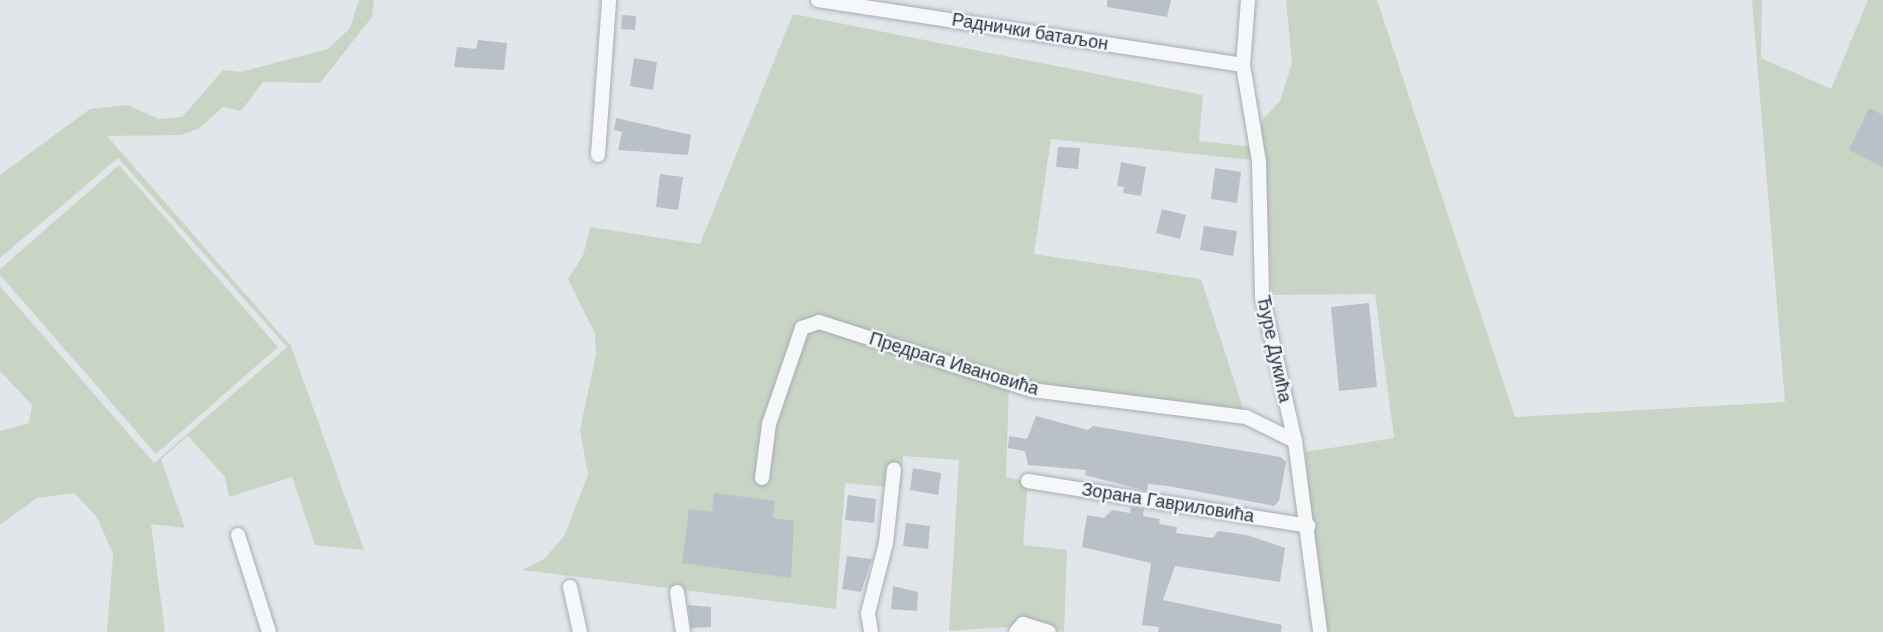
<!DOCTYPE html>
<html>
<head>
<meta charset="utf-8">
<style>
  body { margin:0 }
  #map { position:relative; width:1883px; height:632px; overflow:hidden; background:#e2e6eb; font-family:"DM Sans",sans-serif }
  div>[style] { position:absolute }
  .green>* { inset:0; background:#c9d5c4 }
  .building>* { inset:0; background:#bac0c8 }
  .roads { filter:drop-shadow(0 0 2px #a7adb5) drop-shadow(0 0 2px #a7adb5) }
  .minor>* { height:14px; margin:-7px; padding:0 7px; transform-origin:7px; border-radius:7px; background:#f5f7f9 }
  span { translate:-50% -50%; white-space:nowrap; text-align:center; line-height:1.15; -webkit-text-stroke:5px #f2f5f8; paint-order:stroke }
  .street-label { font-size:18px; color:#2a3543 }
</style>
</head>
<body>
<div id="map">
  <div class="green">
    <div style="clip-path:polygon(359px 0,374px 0,372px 17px,320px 83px,263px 82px,241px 111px,223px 107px,198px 129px,181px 135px,107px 136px,291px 346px,364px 550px,315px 545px,292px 477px,229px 497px,225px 477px,188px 436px,161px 459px,185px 528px,151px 524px,165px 632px,107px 632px,113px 554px,97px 517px,74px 493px,37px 498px,0 525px,0 431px,29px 423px,32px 405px,0 371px,0 286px,154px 463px,287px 347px,118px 158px,0 258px,0 175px,90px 109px,128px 105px,159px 119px,182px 117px,223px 70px,241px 72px,328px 49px,350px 28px)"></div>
    <div style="clip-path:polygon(1286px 0,1377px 0,1515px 417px,1785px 402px,1752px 0,1762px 0,1761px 58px,1831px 89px,1868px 0,1883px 0,1883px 632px,1320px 632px,1305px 452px,1394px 438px,1375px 294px,1272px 295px,1261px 121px,1280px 101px,1292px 63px)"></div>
    <div style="clip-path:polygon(793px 14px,1203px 95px,1199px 141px,1254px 147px,1252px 160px,1051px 139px,1034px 254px,1201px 279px,1246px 417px,1009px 386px,1006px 477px,1028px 481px,1023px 545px,1067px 550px,1064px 632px,1020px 626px,949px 631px,959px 460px,903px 456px,901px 488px,845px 483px,836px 609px,522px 570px,544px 559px,564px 536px,588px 475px,580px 430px,596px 354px,595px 334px,568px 279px,583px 256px,590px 227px,700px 244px)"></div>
    <div style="clip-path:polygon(119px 165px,278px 347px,156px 454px,0 275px,0 269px)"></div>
  </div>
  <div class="building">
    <div style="clip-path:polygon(1107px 0,1171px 0,1167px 17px,1107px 7px)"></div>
    <div style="clip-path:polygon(622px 15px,636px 16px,635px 30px,621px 29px)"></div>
    <div style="clip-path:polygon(478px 40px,507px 43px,504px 70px,454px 67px,457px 47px,476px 49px)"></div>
    <div style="clip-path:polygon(634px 58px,657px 62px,653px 90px,630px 86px)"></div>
    <div style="clip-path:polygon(1869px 108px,1883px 115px,1883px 167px,1849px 150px)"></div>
    <div style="clip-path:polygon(616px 118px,691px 135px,688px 155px,618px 150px,622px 132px,614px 130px)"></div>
    <div style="clip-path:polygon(1058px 147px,1080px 148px,1078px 169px,1056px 167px)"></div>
    <div style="clip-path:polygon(1121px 162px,1146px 167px,1141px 196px,1123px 193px,1124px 187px,1117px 186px)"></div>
    <div style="clip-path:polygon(1215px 168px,1241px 172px,1237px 203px,1211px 199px)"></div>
    <div style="clip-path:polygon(660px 174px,683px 177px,678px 210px,656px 207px)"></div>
    <div style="clip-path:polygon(1162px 209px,1186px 215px,1180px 239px,1156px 233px)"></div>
    <div style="clip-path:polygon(1204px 226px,1237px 231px,1233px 256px,1200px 250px)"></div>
    <div style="clip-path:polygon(1369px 303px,1377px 387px,1339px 391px,1331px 307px)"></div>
    <div style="clip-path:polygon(1036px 416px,1088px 430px,1093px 426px,1281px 457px,1286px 462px,1279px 501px,1274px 506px,1168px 486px,1148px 484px,1147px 491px,1085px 475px,1086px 470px,1028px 465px,1025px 451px,1008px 448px,1009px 436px,1027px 439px)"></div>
    <div style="clip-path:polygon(913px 468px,941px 473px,938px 495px,910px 490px)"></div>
    <div style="clip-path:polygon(714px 493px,775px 501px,773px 518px,794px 521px,791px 578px,682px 563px,689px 509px,712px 512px)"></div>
    <div style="clip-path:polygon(848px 495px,876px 499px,874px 523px,845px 520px)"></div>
    <div style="clip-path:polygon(1131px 507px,1144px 509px,1143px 516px,1160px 519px,1159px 524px,1177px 527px,1176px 533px,1213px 538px,1218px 531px,1247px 535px,1285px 548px,1280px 582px,1175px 566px,1163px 600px,1282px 625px,1281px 632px,1158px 632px,1159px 627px,1142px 625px,1151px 563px,1082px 547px,1087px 515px,1104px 518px,1112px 510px,1130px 513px)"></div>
    <div style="clip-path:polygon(906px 523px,930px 526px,928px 549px,903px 546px)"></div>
    <div style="clip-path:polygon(847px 556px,872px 559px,861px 592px,842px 589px)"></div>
    <div style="clip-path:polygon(893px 586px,918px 592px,917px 611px,891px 609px)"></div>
    <div style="clip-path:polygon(688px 605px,711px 607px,711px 627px,691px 628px)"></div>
  </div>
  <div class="roads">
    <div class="minor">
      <div style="left:818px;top:0;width:430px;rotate:8.7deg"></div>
      <div style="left:1248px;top:0;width:65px;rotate:94.4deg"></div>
      <div style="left:1243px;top:65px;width:98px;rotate:80.6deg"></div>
      <div style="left:1259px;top:162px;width:134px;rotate:88.7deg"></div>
      <div style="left:1262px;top:296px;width:149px;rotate:77.2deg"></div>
      <div style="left:1295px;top:441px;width:193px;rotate:82.5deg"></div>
      <div style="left:598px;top:155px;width:155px;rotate:-85.9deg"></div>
      <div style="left:762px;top:478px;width:54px;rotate:-82.6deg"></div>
      <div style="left:769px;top:424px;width:102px;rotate:-71deg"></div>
      <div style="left:802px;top:328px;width:18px;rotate:-19deg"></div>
      <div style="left:819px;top:322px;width:224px;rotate:17.7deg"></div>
      <div style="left:1032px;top:390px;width:216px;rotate:7.2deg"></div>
      <div style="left:1246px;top:417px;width:55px;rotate:26.1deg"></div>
      <div style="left:1028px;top:481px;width:284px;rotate:9.1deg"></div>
      <div style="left:238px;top:535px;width:102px;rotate:72.3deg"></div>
      <div style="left:570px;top:587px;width:46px;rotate:77.5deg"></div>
      <div style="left:677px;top:592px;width:40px;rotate:81.5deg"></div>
      <div style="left:871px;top:632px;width:19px;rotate:-99deg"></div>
      <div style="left:868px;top:613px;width:72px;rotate:-75.6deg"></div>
      <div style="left:886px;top:543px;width:74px;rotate:-83.8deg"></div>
      <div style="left:1016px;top:632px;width:11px;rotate:-49deg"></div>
      <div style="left:1023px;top:624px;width:27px;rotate:17deg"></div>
    </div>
  </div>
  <div class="street-label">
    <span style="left:1030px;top:32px;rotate:9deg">Раднички батаљон</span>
    <span style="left:1274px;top:349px;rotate:78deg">Ђуре Дукића</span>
    <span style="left:954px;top:364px;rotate:17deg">Предрага Ивановића</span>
    <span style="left:1168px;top:503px;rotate:9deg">Зорана Гавриловића</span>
  </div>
</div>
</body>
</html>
